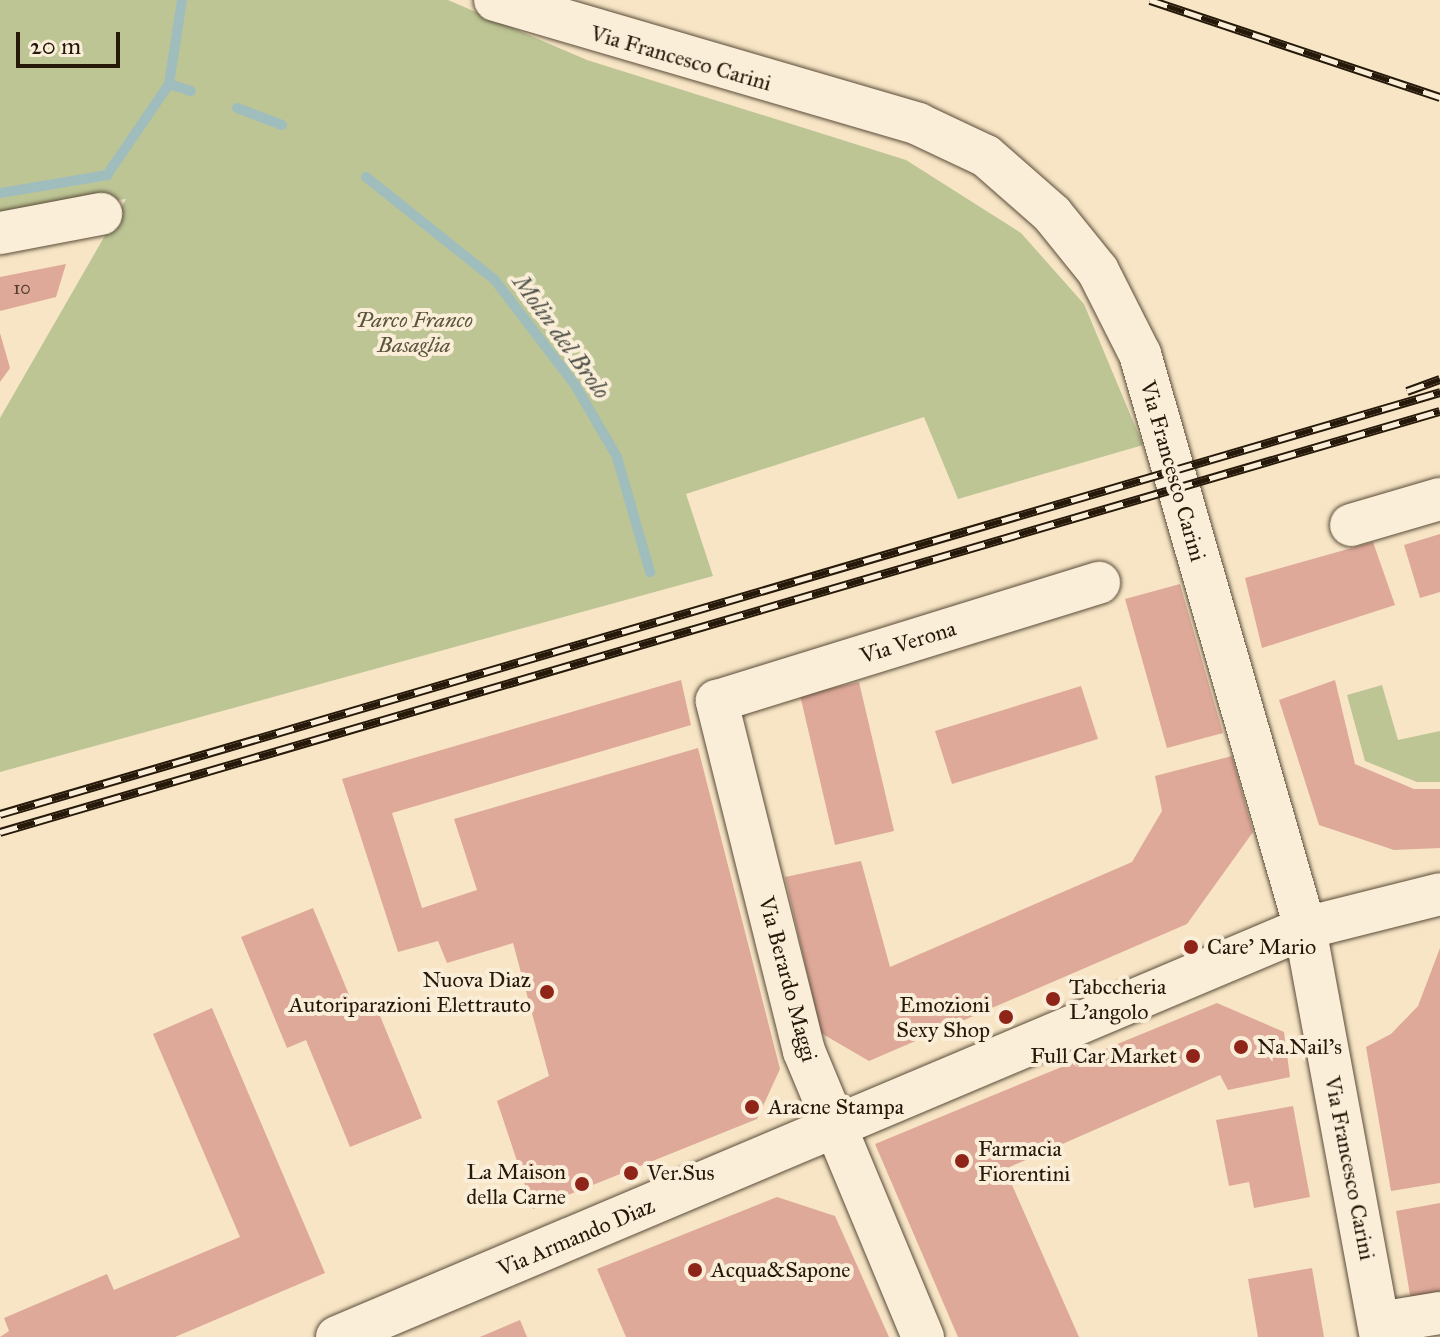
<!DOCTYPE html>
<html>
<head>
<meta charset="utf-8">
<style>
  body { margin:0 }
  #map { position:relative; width:1440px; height:1337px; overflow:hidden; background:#f7e5c5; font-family:"IM FELL Great Primer",serif }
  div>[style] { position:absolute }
  .green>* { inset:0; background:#bdc595 }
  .stream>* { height:10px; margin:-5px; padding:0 5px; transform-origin:5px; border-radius:5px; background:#a0bdbd }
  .building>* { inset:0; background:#dea999 }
  .roads { filter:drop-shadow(0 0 2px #5a4c39) drop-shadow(0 0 2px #5a4c39) }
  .minor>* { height:42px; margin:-21px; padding:0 21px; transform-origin:21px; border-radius:21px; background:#faeed9 }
  .rail>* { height:9px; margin-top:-4.5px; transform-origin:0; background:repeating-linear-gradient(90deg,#faeed9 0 18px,#26190a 0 36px); box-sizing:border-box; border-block:2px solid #26190a }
  .dots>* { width:22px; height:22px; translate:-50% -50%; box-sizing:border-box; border:4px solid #faeed9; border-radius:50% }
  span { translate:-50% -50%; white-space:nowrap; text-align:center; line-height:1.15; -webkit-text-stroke:8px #faeed9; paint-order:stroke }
  .number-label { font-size:18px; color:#543d2e }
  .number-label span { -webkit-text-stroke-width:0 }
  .street-label { font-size:22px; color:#26190a }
  .park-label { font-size:22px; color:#5b553b; font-style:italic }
  .poi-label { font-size:22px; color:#26190a }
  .left { translate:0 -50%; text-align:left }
  .right { translate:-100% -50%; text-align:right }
  .water-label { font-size:24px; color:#515249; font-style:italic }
  .scale { position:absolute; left:16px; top:32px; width:104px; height:36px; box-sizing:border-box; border:4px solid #26190a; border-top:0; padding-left:10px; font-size:24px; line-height:28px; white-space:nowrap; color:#26190a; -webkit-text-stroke:6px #faeed9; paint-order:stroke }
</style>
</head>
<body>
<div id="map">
  <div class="green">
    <div style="clip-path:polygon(0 0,448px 0,587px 60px,906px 160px,1021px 233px,1084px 304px,1143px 445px,958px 499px,924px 417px,686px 494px,713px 576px,0 772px,0 418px,126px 199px,0 215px)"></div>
    <div style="clip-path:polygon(1382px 685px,1398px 740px,1440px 731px,1440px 782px,1417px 782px,1365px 761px,1347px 695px)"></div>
  </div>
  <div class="stream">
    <div style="left:182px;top:0;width:85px;rotate:98.8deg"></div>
    <div style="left:169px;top:84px;width:23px;rotate:18deg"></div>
    <div style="left:237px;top:108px;width:48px;rotate:20.7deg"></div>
    <div style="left:366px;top:177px;width:164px;rotate:38.6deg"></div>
    <div style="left:494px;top:279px;width:133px;rotate:52.6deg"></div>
    <div style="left:575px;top:385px;width:83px;rotate:59.7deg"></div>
    <div style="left:617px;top:457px;width:120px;rotate:74deg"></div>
    <div style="left:0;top:193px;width:109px;rotate:-9.5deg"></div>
    <div style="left:107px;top:175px;width:110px;rotate:-55.7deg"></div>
  </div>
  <div class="building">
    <div style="clip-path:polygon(66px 264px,56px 297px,0 311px,0 277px)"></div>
    <div style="clip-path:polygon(0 333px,10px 368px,0 382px)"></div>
    <div style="clip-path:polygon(1440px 534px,1440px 592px,1420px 598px,1404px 545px)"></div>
    <div style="clip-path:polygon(1373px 542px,1395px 605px,1262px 648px,1245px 578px)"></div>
    <div style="clip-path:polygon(1180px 584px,1223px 733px,1167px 748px,1125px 599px)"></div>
    <div style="clip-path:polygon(681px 680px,691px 725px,392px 813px,422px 908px,477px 890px,454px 819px,698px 748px,780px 1069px,757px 1119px,533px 1209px,497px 1101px,549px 1076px,513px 943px,447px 963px,438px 941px,398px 952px,342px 779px)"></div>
    <div style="clip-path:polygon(1335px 680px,1355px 764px,1414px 789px,1440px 789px,1440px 848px,1394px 850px,1319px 825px,1279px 700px)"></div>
    <div style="clip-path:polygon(859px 682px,894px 831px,835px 845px,800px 695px)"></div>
    <div style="clip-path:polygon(1081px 686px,1098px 739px,952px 784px,935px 731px)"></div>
    <div style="clip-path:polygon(1232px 756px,1253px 832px,1187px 924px,869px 1061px,821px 1033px,785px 877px,861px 861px,890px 967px,1132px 862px,1162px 811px,1155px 776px)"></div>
    <div style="clip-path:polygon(313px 908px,357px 1014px,376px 1006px,422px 1118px,350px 1147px,306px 1040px,287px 1048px,241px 937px)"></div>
    <div style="clip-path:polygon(1440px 948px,1440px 1183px,1391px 1191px,1366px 1047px,1391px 1034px,1418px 1006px)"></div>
    <div style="clip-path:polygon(1217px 1003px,1284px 1032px,1290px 1077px,1228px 1090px,1220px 1075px,1005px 1169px,1079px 1337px,958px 1337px,875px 1144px)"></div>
    <div style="clip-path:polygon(212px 1008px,325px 1273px,175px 1337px,0 1337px,9px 1331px,4px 1318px,107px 1274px,114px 1290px,240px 1237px,153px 1034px)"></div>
    <div style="clip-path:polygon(1293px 1106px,1310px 1197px,1254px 1208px,1249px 1182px,1229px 1186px,1216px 1120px)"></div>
    <div style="clip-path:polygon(777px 1197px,835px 1216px,889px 1337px,626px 1337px,597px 1269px)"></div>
    <div style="clip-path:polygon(1440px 1203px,1440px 1296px,1411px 1301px,1396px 1211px)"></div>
    <div style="clip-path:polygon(1312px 1268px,1324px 1337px,1258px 1337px,1248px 1279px)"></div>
    <div style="clip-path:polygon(520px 1320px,527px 1337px,480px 1337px)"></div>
  </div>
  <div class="roads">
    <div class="minor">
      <div style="left:495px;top:0;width:441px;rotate:16.3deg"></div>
      <div style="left:918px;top:124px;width:75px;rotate:25.2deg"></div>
      <div style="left:986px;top:156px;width:88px;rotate:41.3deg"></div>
      <div style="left:1052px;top:214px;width:73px;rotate:51.1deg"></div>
      <div style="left:1098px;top:271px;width:93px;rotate:63.2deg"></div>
      <div style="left:1140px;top:354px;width:597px;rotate:73.96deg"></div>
      <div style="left:1305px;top:928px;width:416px;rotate:79.5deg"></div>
      <div style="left:0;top:233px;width:103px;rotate:-10.7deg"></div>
      <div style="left:1351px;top:525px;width:93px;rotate:-16.3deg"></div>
      <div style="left:1379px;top:1323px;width:62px;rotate:-9.3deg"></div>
      <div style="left:337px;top:1337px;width:1051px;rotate:-22.91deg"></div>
      <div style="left:1305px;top:928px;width:139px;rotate:-14.1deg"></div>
      <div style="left:923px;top:1337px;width:310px;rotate:-112.6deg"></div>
      <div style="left:804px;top:1051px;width:361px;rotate:-104deg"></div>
      <div style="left:717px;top:701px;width:400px;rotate:-17.2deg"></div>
    </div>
  </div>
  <div class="rail">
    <div style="left:1150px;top:0;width:306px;rotate:18.5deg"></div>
    <div style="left:1407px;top:391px;width:35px;rotate:-20deg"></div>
    <div style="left:0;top:814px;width:1501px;rotate:-16.33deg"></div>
    <div style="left:0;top:832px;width:1500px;rotate:-16.3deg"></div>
  </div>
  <div class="dots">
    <div style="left:1191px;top:947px;background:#8f2418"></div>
    <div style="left:547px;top:992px;background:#8f2418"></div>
    <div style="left:1053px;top:999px;background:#8f2418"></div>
    <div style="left:1006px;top:1017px;background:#8f2418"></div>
    <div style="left:1241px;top:1047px;background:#8f2418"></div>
    <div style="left:1193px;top:1056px;background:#8f2418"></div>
    <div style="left:752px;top:1107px;background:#8f2418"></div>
    <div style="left:962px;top:1161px;background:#8f2418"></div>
    <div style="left:631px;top:1173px;background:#8f2418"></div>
    <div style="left:582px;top:1184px;background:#8f2418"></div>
    <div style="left:695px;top:1270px;background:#8f2418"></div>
  </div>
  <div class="number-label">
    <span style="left:22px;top:288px">10</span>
  </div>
  <div class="street-label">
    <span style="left:681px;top:58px;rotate:16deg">Via Francesco Carini</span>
    <span style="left:1173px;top:471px;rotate:74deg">Via Francesco Carini</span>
    <span style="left:908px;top:642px;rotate:-17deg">Via Verona</span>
    <span style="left:788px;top:979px;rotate:75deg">Via Berardo Maggi</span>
    <span style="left:1350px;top:1168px;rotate:79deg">Via Francesco Carini</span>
    <span style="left:576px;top:1237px;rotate:-23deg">Via Armando Diaz</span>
  </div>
  <div class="park-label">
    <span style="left:414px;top:332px">Parco Franco<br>Basaglia</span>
  </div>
  <div class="poi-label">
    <span class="left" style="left:1207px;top:947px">Care' Mario</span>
    <span class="right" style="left:531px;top:992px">Nuova Diaz<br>Autoriparazioni Elettrauto</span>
    <span class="left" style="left:1069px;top:999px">Tabccheria<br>L'angolo</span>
    <span class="right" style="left:990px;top:1017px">Emozioni<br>Sexy Shop</span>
    <span class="left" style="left:1257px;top:1047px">Na.Nail's</span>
    <span class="right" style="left:1177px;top:1056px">Full Car Market</span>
    <span class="left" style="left:768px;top:1107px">Aracne Stampa</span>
    <span class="left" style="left:978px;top:1161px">Farmacia<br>Fiorentini</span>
    <span class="right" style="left:566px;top:1184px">La Maison<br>della Carne</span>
    <span class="left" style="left:647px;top:1173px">Ver.Sus</span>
    <span class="left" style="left:711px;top:1270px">Acqua&amp;Sapone</span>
  </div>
  <div class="water-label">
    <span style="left:561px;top:337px;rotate:54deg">Molin del Brolo</span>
  </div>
  <div class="scale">20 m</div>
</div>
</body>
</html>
